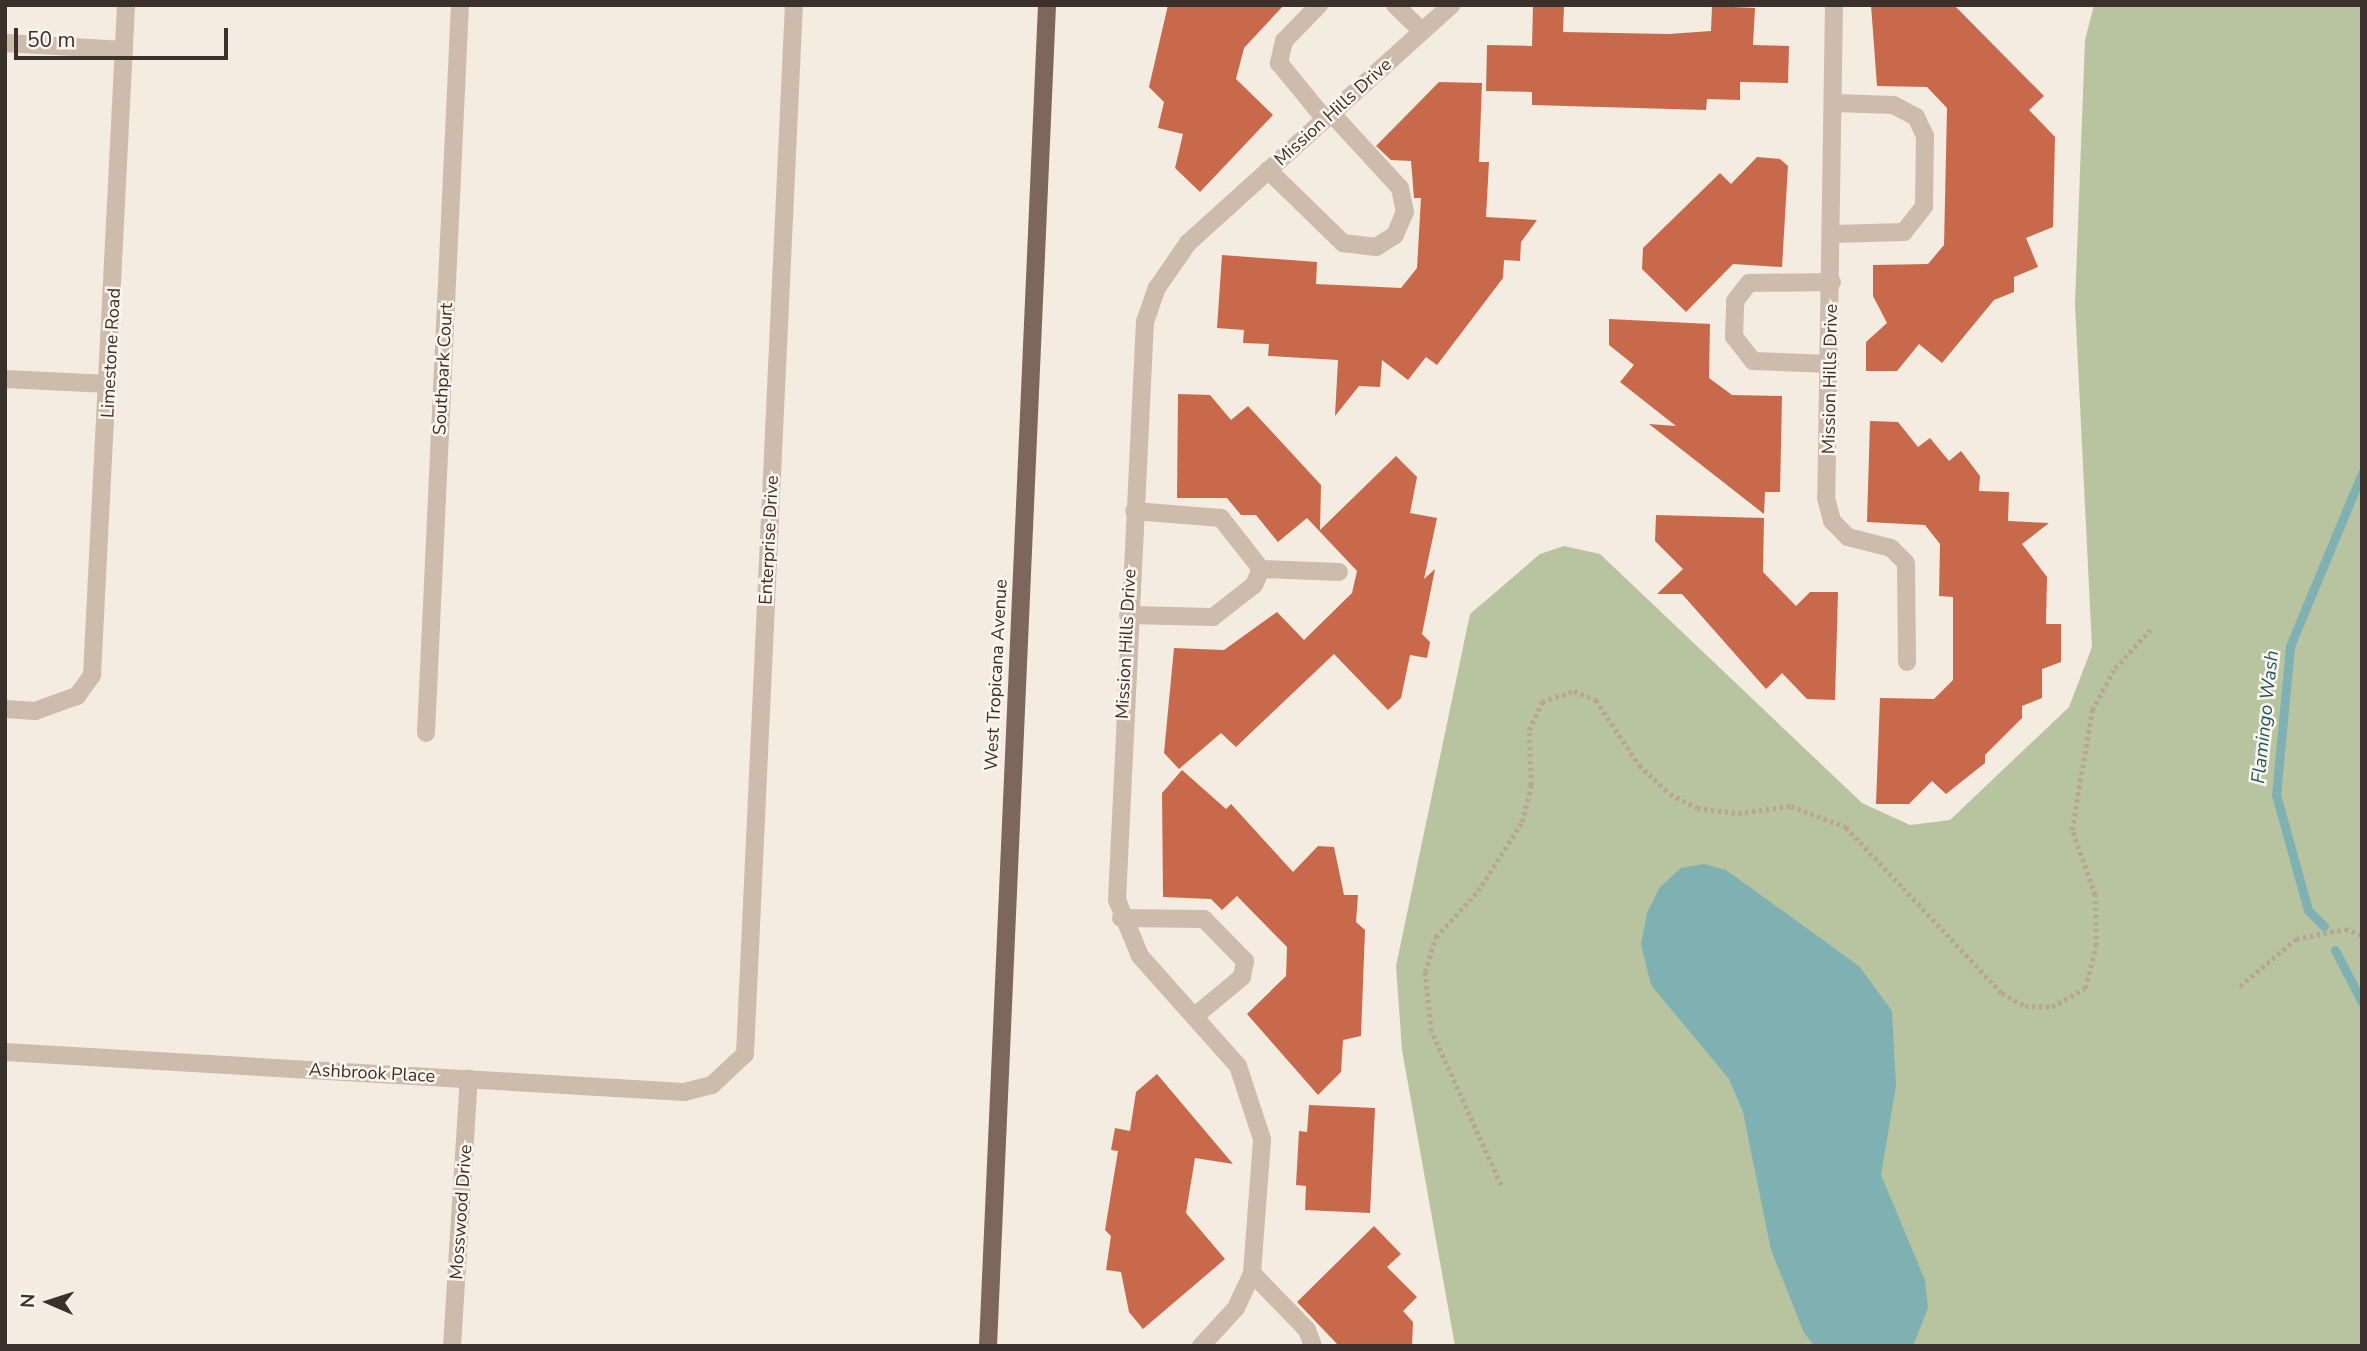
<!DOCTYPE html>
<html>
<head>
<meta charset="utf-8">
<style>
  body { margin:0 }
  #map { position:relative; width:2367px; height:1351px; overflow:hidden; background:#f4ebe1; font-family:"Nunito Sans",sans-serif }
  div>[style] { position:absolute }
  .green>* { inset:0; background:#b8c4a0 }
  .water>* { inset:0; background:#7fb0b2 }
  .stream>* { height:9px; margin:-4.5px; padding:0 4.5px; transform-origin:4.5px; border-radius:4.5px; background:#7fb0b2 }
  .building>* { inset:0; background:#c8694b }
  .path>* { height:4.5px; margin-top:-2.25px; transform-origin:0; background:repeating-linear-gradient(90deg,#b9a596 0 3.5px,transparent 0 7px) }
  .minor>* { height:18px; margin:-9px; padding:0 9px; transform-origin:9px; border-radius:9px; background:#cdbbac }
  .major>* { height:18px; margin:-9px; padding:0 9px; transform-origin:9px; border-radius:9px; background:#7d675c }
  span { translate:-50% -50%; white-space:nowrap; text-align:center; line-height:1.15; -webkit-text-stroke:5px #fbf5ee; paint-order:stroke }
  .street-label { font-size:18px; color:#3b302b }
  .water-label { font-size:19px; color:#1f5a5e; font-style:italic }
  .frame { position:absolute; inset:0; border:7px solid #3b302b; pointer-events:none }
  .north { position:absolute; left:14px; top:1267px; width:70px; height:70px; -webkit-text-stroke:5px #fbf5ee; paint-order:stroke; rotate:273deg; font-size:19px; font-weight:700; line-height:28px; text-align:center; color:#3b302b }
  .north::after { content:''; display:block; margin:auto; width:24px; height:32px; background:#3b302b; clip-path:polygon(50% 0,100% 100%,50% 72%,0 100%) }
  .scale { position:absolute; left:14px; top:28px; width:214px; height:32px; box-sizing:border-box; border:4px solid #3b302b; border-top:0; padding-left:9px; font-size:21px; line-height:24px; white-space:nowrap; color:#3b302b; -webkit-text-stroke:5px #fbf5ee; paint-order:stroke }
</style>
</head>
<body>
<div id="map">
  <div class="green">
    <div style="clip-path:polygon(2094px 5px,2362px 5px,2362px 1346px,1455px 1346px,1402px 1050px,1396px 966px,1470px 614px,1540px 554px,1564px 546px,1600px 554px,1862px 803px,1910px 825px,1950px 820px,2069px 707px,2092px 647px,2075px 304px,2085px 40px)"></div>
  </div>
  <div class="water">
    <div style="clip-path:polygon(1704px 864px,1726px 870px,1859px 966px,1892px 1011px,1896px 1086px,1881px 1175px,1925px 1280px,1928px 1308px,1913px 1346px,1815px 1346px,1804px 1333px,1771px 1250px,1743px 1112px,1729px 1079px,1651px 985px,1641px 944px,1647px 913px,1660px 887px,1681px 868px)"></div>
  </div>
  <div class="stream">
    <div style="left:2324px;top:926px;width:23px;rotate:-135deg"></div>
    <div style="left:2308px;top:910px;width:119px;rotate:-105.5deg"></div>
    <div style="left:2276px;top:795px;width:150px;rotate:-84.6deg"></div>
    <div style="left:2290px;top:646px;width:187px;rotate:-67.4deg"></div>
    <div style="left:2335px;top:950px;width:59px;rotate:62.6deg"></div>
  </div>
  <div class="building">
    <div style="clip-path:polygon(1168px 5px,1284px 5px,1244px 48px,1236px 79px,1273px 115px,1200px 192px,1175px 168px,1183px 134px,1158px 128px,1164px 102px,1149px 87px)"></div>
    <div style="clip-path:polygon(1533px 5px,1564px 6px,1563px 32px,1669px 34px,1711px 31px,1712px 6px,1755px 8px,1753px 45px,1789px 46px,1788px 83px,1740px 82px,1740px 100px,1707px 99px,1706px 110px,1532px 105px,1532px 92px,1486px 91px,1487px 45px,1532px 46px)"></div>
    <div style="clip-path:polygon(1871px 5px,1954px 5px,2044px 96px,2029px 110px,2055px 137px,2053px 227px,2026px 238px,2038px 267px,2014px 277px,2014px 292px,1994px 300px,1942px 363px,1919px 344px,1897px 371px,1866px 371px,1866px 342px,1887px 323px,1873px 296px,1873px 265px,1928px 264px,1944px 245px,1947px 108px,1927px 87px,1877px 86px)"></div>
    <div style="clip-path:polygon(1439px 82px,1482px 83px,1479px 162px,1489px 162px,1486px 217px,1537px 220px,1521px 242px,1520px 261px,1504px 260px,1503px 278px,1437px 365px,1426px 357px,1408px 380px,1382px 360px,1380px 387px,1359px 386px,1335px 416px,1338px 360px,1268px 356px,1269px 344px,1243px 343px,1244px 330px,1217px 328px,1222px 255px,1317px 262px,1316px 284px,1401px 288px,1417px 268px,1421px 198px,1414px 198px,1411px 161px,1391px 160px,1376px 146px)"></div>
    <div style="clip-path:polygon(1757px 157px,1780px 159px,1788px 166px,1782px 267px,1733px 264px,1686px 312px,1642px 269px,1643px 248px,1720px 173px,1731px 184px)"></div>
    <div style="clip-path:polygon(1609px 319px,1710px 324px,1709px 378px,1732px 395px,1782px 396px,1780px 492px,1765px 492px,1764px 514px,1649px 424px,1676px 426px,1620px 382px,1634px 365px,1609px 345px)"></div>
    <div style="clip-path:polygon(1178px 394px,1210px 395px,1231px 420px,1248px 406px,1321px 485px,1320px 530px,1396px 456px,1417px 477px,1410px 513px,1437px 518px,1424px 579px,1435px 569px,1422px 634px,1430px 642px,1427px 658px,1410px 655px,1401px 698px,1388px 710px,1334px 654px,1236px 747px,1221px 733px,1179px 769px,1164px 753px,1174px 648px,1224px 650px,1277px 612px,1304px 640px,1352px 593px,1357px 571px,1307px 518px,1278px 542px,1256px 515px,1241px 515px,1227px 498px,1177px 498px)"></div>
    <div style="clip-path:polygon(1870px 421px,1898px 422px,1918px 447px,1930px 438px,1949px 461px,1961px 451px,1980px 476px,1979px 491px,2009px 492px,2008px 521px,2049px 523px,2022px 544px,2047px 577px,2046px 624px,2061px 624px,2061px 662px,2042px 669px,2042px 698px,2022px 706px,2022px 718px,1985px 755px,1985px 763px,1946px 794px,1932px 781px,1909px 804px,1876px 804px,1880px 698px,1934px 699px,1953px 680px,1953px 597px,1939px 596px,1940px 544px,1925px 525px,1867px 522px)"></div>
    <div style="clip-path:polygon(1656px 515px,1764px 518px,1763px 572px,1796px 606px,1810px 592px,1838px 592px,1835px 700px,1807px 699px,1782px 673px,1766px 689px,1682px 594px,1657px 594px,1683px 569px,1655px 541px)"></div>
    <div style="clip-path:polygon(1182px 770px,1226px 809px,1231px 804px,1293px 872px,1318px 846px,1334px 847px,1344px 895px,1358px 895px,1356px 922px,1365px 930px,1361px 1036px,1343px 1040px,1341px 1072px,1318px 1095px,1247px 1014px,1286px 976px,1287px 947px,1237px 896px,1222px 910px,1211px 899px,1163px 897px,1162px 793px)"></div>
    <div style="clip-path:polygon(1157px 1074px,1233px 1164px,1195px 1158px,1186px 1213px,1225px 1259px,1143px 1329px,1129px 1312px,1121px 1272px,1106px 1270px,1111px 1236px,1105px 1230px,1118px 1151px,1111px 1150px,1115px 1128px,1130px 1131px,1136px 1092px)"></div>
    <div style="clip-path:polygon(1309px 1105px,1375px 1108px,1370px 1213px,1305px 1210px,1306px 1186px,1296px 1185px,1299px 1131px,1307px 1132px)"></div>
    <div style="clip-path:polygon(1374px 1226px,1401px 1254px,1387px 1267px,1417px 1297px,1403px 1311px,1413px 1322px,1412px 1346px,1339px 1346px,1297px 1302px)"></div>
  </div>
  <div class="path">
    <div style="left:2240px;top:986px;width:73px;rotate:-40deg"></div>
    <div style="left:2296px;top:939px;width:50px;rotate:-11.5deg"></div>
    <div style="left:2345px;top:929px;width:18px;rotate:19deg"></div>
    <div style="left:1501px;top:1185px;width:169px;rotate:-114.4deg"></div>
    <div style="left:1431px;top:1031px;width:59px;rotate:-95.8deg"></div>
    <div style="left:1425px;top:972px;width:37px;rotate:-73deg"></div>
    <div style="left:1436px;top:937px;width:62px;rotate:-47.6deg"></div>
    <div style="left:1478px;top:891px;width:82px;rotate:-57.5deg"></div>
    <div style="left:1522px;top:822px;width:38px;rotate:-76deg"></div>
    <div style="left:1531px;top:785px;width:55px;rotate:-92.1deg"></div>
    <div style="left:1529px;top:730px;width:31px;rotate:-65deg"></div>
    <div style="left:1542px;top:702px;width:34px;rotate:-19deg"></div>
    <div style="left:1574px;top:691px;width:24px;rotate:22deg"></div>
    <div style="left:1596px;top:700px;width:78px;rotate:56.5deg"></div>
    <div style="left:1639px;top:765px;width:42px;rotate:43.1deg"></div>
    <div style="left:1670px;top:794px;width:30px;rotate:27deg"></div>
    <div style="left:1697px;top:808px;width:41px;rotate:7deg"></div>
    <div style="left:1738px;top:813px;width:53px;rotate:-7.5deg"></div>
    <div style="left:1791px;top:806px;width:59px;rotate:20.9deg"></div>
    <div style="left:1846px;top:827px;width:228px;rotate:46.8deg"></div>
    <div style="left:2002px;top:993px;width:26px;rotate:29deg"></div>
    <div style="left:2025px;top:1006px;width:27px;rotate:2deg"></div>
    <div style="left:2052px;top:1007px;width:38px;rotate:-30deg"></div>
    <div style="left:2085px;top:988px;width:43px;rotate:-75.3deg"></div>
    <div style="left:2096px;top:946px;width:51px;rotate:-91.1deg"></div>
    <div style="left:2095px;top:895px;width:69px;rotate:-109.5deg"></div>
    <div style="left:2072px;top:830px;width:122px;rotate:-80.5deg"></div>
    <div style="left:2092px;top:710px;width:48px;rotate:-61.3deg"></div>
    <div style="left:2115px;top:668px;width:52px;rotate:-47.4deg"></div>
  </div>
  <div class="minor">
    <div style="left:1319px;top:5px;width:50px;rotate:134.2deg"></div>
    <div style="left:1284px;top:41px;width:23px;rotate:103deg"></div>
    <div style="left:1279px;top:63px;width:72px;rotate:50.6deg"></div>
    <div style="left:1395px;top:5px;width:37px;rotate:44deg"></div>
    <div style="left:1834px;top:5px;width:493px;rotate:90.9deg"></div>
    <div style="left:1826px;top:498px;width:24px;rotate:75deg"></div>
    <div style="left:1832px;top:521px;width:23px;rotate:45deg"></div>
    <div style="left:1848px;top:537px;width:44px;rotate:14.3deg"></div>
    <div style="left:1891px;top:548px;width:21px;rotate:45deg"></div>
    <div style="left:1906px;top:563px;width:99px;rotate:89.4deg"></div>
    <div style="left:5px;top:43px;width:119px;rotate:3.4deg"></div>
    <div style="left:1268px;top:170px;width:105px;rotate:44.2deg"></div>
    <div style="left:1343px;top:243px;width:33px;rotate:7deg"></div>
    <div style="left:1376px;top:247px;width:22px;rotate:-32deg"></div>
    <div style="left:1395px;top:235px;width:25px;rotate:-67deg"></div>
    <div style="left:1405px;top:212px;width:25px;rotate:-102deg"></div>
    <div style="left:1400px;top:188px;width:102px;rotate:-132.6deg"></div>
    <div style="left:1833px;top:234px;width:71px;rotate:-1.6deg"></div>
    <div style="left:1904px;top:232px;width:33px;rotate:-52deg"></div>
    <div style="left:1924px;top:206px;width:70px;rotate:-89.2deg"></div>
    <div style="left:1925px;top:136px;width:21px;rotate:-115deg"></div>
    <div style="left:1916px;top:117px;width:26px;rotate:-152deg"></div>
    <div style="left:1893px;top:105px;width:57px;rotate:-178deg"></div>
    <div style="left:1830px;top:364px;width:77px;rotate:-177.8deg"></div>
    <div style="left:1753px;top:361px;width:31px;rotate:-128deg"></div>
    <div style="left:1734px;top:337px;width:36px;rotate:-88deg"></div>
    <div style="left:1735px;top:301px;width:23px;rotate:-52deg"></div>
    <div style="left:1749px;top:283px;width:83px;rotate:-0.7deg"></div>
    <div style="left:5px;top:379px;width:104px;rotate:2.8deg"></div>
    <div style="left:1261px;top:569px;width:78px;rotate:2.2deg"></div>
    <div style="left:1128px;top:615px;width:85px;rotate:1.3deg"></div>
    <div style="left:1213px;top:617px;width:52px;rotate:-38deg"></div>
    <div style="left:1254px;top:585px;width:17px;rotate:-66deg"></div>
    <div style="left:1261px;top:569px;width:65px;rotate:-128.1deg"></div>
    <div style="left:1221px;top:518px;width:87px;rotate:-175.4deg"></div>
    <div style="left:5px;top:709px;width:30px;rotate:4deg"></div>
    <div style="left:35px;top:711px;width:45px;rotate:-19.7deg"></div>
    <div style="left:77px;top:696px;width:26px;rotate:-54deg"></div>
    <div style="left:92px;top:675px;width:671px;rotate:-87.09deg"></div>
    <div style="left:426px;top:733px;width:729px;rotate:-87.33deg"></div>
    <div style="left:1121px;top:918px;width:83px;rotate:0.7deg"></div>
    <div style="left:1204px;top:919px;width:59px;rotate:45.7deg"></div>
    <div style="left:1245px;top:961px;width:16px;rotate:101deg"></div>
    <div style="left:1242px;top:977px;width:61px;rotate:140.3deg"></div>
    <div style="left:5px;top:1052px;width:680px;rotate:3.37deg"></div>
    <div style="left:684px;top:1092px;width:29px;rotate:-14deg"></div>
    <div style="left:712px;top:1085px;width:45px;rotate:-43.2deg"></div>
    <div style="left:745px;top:1054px;width:1050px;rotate:-87.33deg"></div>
    <div style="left:1252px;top:1273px;width:79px;rotate:46deg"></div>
    <div style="left:1307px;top:1330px;width:17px;rotate:69deg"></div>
    <div style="left:452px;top:1346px;width:268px;rotate:-86.4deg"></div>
    <div style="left:1201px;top:1346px;width:52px;rotate:-47.4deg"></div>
    <div style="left:1236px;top:1308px;width:38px;rotate:-65deg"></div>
    <div style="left:1252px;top:1273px;width:134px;rotate:-85.7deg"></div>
    <div style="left:1262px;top:1139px;width:77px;rotate:-108.2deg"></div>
    <div style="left:1238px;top:1066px;width:147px;rotate:-131.7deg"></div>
    <div style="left:1140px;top:956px;width:61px;rotate:-112.3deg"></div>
    <div style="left:1117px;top:900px;width:579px;rotate:-87.23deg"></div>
    <div style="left:1145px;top:322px;width:36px;rotate:-71deg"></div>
    <div style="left:1157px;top:288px;width:55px;rotate:-55.4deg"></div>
    <div style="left:1188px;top:243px;width:355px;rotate:-42.1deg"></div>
  </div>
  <div class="major">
    <div style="left:988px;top:1346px;width:1342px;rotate:-87.48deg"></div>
  </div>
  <div class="street-label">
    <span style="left:1333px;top:112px;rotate:-42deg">Mission Hills Drive</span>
    <span style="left:111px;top:353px;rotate:-87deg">Limestone Road</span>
    <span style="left:443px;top:369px;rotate:-87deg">Southpark Court</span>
    <span style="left:1830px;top:379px;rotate:-89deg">Mission Hills Drive</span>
    <span style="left:769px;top:540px;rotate:-87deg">Enterprise Drive</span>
    <span style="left:1126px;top:644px;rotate:-87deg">Mission Hills Drive</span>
    <span style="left:996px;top:675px;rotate:-87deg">West Tropicana Avenue</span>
    <span style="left:372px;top:1073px;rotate:3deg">Ashbrook Place</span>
    <span style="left:461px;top:1212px;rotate:-86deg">Mosswood Drive</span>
  </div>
  <div class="water-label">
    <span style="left:2266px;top:717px;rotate:-84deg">Flamingo Wash</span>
  </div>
  <div class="frame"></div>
  <div class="north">N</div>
  <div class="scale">50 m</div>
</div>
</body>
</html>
